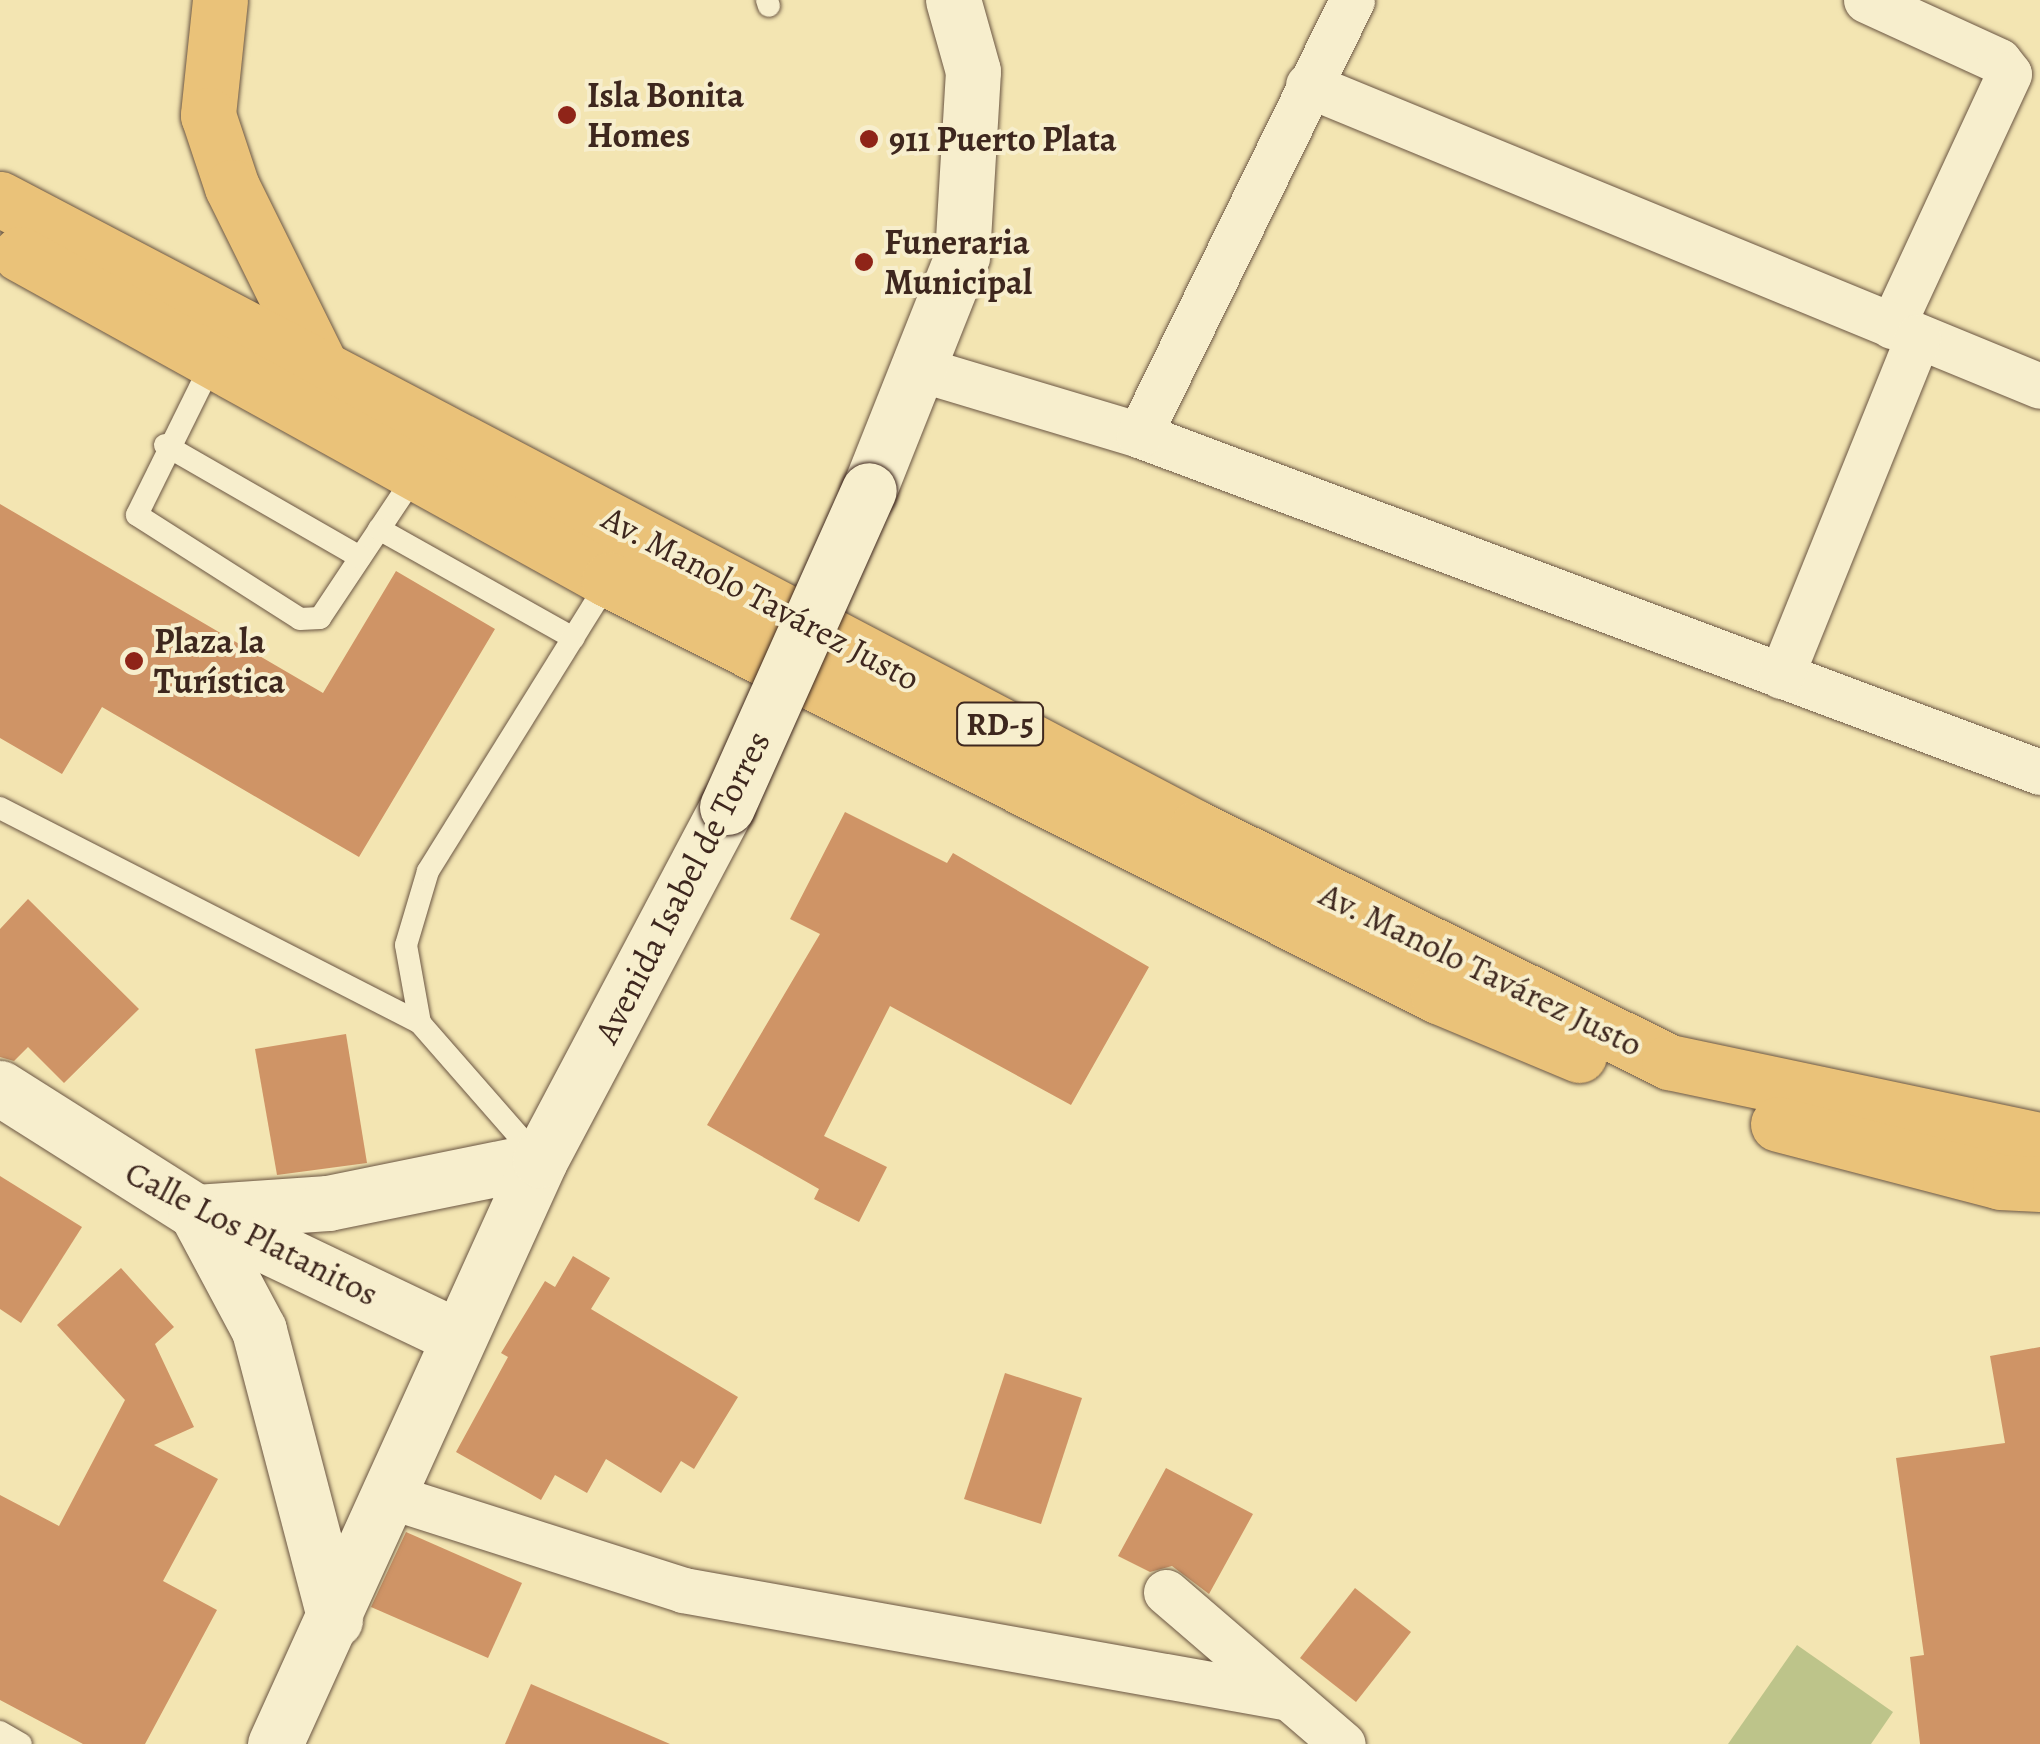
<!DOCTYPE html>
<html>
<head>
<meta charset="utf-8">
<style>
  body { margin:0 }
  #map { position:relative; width:2040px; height:1744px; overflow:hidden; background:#f3e5b2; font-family:Alegreya,serif }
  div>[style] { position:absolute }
  .green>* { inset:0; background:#bdc48a }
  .building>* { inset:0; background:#cf9466 }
  .roads { filter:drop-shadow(0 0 2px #6b5643) drop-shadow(0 0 2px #6b5643) }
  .lane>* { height:22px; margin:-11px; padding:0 11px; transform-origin:11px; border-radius:11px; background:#f7eecd }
  .street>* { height:45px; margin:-22.5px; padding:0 22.5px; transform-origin:22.5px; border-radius:22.5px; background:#f7eecd }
  .secondary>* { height:55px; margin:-27.5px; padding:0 27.5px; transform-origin:27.5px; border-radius:27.5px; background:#f7eecd }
  .primary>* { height:55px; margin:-27.5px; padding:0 27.5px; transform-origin:27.5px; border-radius:27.5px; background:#eac279 }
  .bridges { filter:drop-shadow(0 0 2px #3e271e) drop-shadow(0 0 2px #3e271e) }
  .secondary-bridge>* { height:55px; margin:-27.5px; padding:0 27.5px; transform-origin:27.5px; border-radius:27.5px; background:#f7eecd }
  .dots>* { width:28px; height:28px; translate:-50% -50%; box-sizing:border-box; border:5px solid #f7eecd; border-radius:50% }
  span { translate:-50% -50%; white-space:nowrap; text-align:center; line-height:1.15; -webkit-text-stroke:8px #f7eecd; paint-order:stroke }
  .shield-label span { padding:2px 8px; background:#f7eecd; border:2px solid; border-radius:8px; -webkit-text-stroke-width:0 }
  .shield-label { font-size:32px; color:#3e271e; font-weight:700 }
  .poi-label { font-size:35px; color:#3e271e; font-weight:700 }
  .left { translate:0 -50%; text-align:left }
  .street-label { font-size:35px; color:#3e271e }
</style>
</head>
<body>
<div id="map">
  <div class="green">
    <div style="clip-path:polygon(1797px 1645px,1893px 1712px,1871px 1744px,1728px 1744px)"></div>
  </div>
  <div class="building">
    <div style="clip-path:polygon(0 504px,323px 693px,396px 571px,495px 629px,359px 857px,102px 707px,62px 774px,0 738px)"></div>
    <div style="clip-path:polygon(845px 812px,947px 863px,953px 853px,1149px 967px,1071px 1105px,890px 1006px,824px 1136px,887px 1167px,859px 1222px,814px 1199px,819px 1189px,707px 1125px,820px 934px,790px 919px)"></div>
    <div style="clip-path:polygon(28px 899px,139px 1009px,64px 1083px,28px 1047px,14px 1061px,0 1057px,0 929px)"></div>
    <div style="clip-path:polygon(346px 1034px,367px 1163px,277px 1175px,255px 1049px)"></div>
    <div style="clip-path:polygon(0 1176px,82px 1227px,21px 1323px,0 1309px)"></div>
    <div style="clip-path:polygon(573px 1256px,610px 1278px,591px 1309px,738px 1397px,694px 1469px,681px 1461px,661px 1493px,606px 1459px,587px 1493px,555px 1475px,541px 1500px,456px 1452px,508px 1357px,501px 1353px,545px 1281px,555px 1287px)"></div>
    <div style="clip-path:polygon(121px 1268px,174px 1327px,155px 1344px,194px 1427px,154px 1445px,218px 1479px,163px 1581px,217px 1610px,145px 1744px,83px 1744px,0 1700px,0 1495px,59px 1526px,125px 1400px,57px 1325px)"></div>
    <div style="clip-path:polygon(2040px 1347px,2040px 1744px,1920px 1744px,1910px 1657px,1924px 1655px,1896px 1458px,2005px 1443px,1990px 1356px)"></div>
    <div style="clip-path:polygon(1005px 1373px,1082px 1398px,1041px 1524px,964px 1499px)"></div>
    <div style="clip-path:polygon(1166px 1468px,1253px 1514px,1209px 1594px,1172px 1566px,1150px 1572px,1118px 1556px)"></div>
    <div style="clip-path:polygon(406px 1532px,522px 1583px,488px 1658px,371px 1607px)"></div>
    <div style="clip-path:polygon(1355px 1588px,1411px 1632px,1356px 1702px,1300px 1658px)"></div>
    <div style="clip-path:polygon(531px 1684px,670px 1744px,505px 1744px)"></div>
  </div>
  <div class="roads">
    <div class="lane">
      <div style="left:767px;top:0;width:6px;rotate:72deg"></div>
      <div style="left:211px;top:365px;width:167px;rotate:116.3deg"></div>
      <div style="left:137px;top:515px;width:193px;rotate:32.5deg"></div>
      <div style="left:300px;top:619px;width:20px;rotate:-3deg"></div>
      <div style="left:320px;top:618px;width:169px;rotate:-56.3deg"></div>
      <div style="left:165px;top:445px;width:225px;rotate:29.9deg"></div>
      <div style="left:379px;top:529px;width:223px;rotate:29.3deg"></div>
      <div style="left:0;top:808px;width:472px;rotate:27.1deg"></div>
      <div style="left:538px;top:1158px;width:179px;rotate:-131.2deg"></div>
      <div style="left:420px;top:1023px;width:79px;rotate:-100.2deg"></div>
      <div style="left:406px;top:945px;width:77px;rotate:-73.4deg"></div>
      <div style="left:428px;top:871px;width:343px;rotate:-58.1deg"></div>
      <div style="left:0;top:1732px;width:24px;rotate:30deg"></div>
    </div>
    <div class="street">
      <div style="left:1866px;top:0;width:146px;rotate:24.6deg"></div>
      <div style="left:1999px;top:61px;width:16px;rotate:52deg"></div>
      <div style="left:2009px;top:74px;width:278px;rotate:114.9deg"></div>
      <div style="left:1308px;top:85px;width:791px;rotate:22.35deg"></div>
      <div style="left:923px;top:370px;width:226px;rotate:16.7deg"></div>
      <div style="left:1139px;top:435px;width:962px;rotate:20.51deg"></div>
      <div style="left:1139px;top:435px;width:484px;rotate:-63.9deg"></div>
      <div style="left:1781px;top:676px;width:366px;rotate:-68deg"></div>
      <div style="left:389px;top:1496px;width:309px;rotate:17.7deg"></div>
      <div style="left:683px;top:1590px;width:616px;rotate:10.11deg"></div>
      <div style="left:1166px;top:1592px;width:233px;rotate:40.7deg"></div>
    </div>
    <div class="secondary">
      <div style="left:869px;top:490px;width:252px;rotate:-68.3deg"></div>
      <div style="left:962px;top:256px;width:185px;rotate:-86.6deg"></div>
      <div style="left:973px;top:71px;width:74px;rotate:-105.7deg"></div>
      <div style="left:0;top:1088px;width:232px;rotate:32.3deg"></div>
      <div style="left:196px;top:1212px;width:290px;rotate:25.5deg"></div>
      <div style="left:335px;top:1620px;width:300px;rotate:-104.7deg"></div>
      <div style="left:259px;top:1330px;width:134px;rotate:-118.1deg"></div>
      <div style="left:196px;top:1212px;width:132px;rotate:-3.9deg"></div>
      <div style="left:328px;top:1203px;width:216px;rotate:-11.5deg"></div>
      <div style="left:275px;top:1744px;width:641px;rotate:-65.59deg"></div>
      <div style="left:540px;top:1160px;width:399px;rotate:-62.1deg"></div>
    </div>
    <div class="primary">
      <div style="left:220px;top:0;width:116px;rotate:96deg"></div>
      <div style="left:208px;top:115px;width:76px;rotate:71.6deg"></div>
      <div style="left:232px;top:187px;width:205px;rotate:63.7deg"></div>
      <div style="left:0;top:199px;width:1351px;rotate:27.74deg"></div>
      <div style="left:1196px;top:828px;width:528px;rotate:26.32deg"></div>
      <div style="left:1669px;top:1062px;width:379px;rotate:11.9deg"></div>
      <div style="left:20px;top:254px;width:673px;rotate:28.96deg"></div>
      <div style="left:609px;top:580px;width:928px;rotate:26.65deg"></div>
      <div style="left:1438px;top:996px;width:153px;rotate:22.7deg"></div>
      <div style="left:1778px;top:1124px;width:229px;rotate:14.6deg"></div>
      <div style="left:2000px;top:1182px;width:40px;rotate:2.9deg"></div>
    </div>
  </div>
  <div class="bridges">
    <div class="secondary-bridge">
      <div style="left:727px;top:807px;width:347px;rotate:-65.9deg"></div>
    </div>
  </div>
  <div class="dots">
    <div style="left:567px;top:115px;background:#8f2418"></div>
    <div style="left:869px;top:139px;background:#8f2418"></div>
    <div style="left:864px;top:262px;background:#8f2418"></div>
    <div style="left:134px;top:661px;background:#8f2418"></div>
  </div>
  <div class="shield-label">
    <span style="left:1000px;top:724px">RD-5</span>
  </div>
  <div class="poi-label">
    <span class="left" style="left:587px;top:115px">Isla Bonita<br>Homes</span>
    <span class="left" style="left:889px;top:139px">911 Puerto Plata</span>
    <span class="left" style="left:884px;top:262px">Funeraria<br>Municipal</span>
    <span class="left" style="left:154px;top:661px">Plaza la<br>Turística</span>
  </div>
  <div class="street-label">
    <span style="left:761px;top:598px;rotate:28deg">Av. Manolo Tavárez Justo</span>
    <span style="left:682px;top:887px;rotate:-63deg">Avenida Isabel de Torres</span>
    <span style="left:1481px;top:969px;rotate:26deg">Av. Manolo Tavárez Justo</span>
    <span style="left:252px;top:1233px;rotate:27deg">Calle Los Platanitos</span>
  </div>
</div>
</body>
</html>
